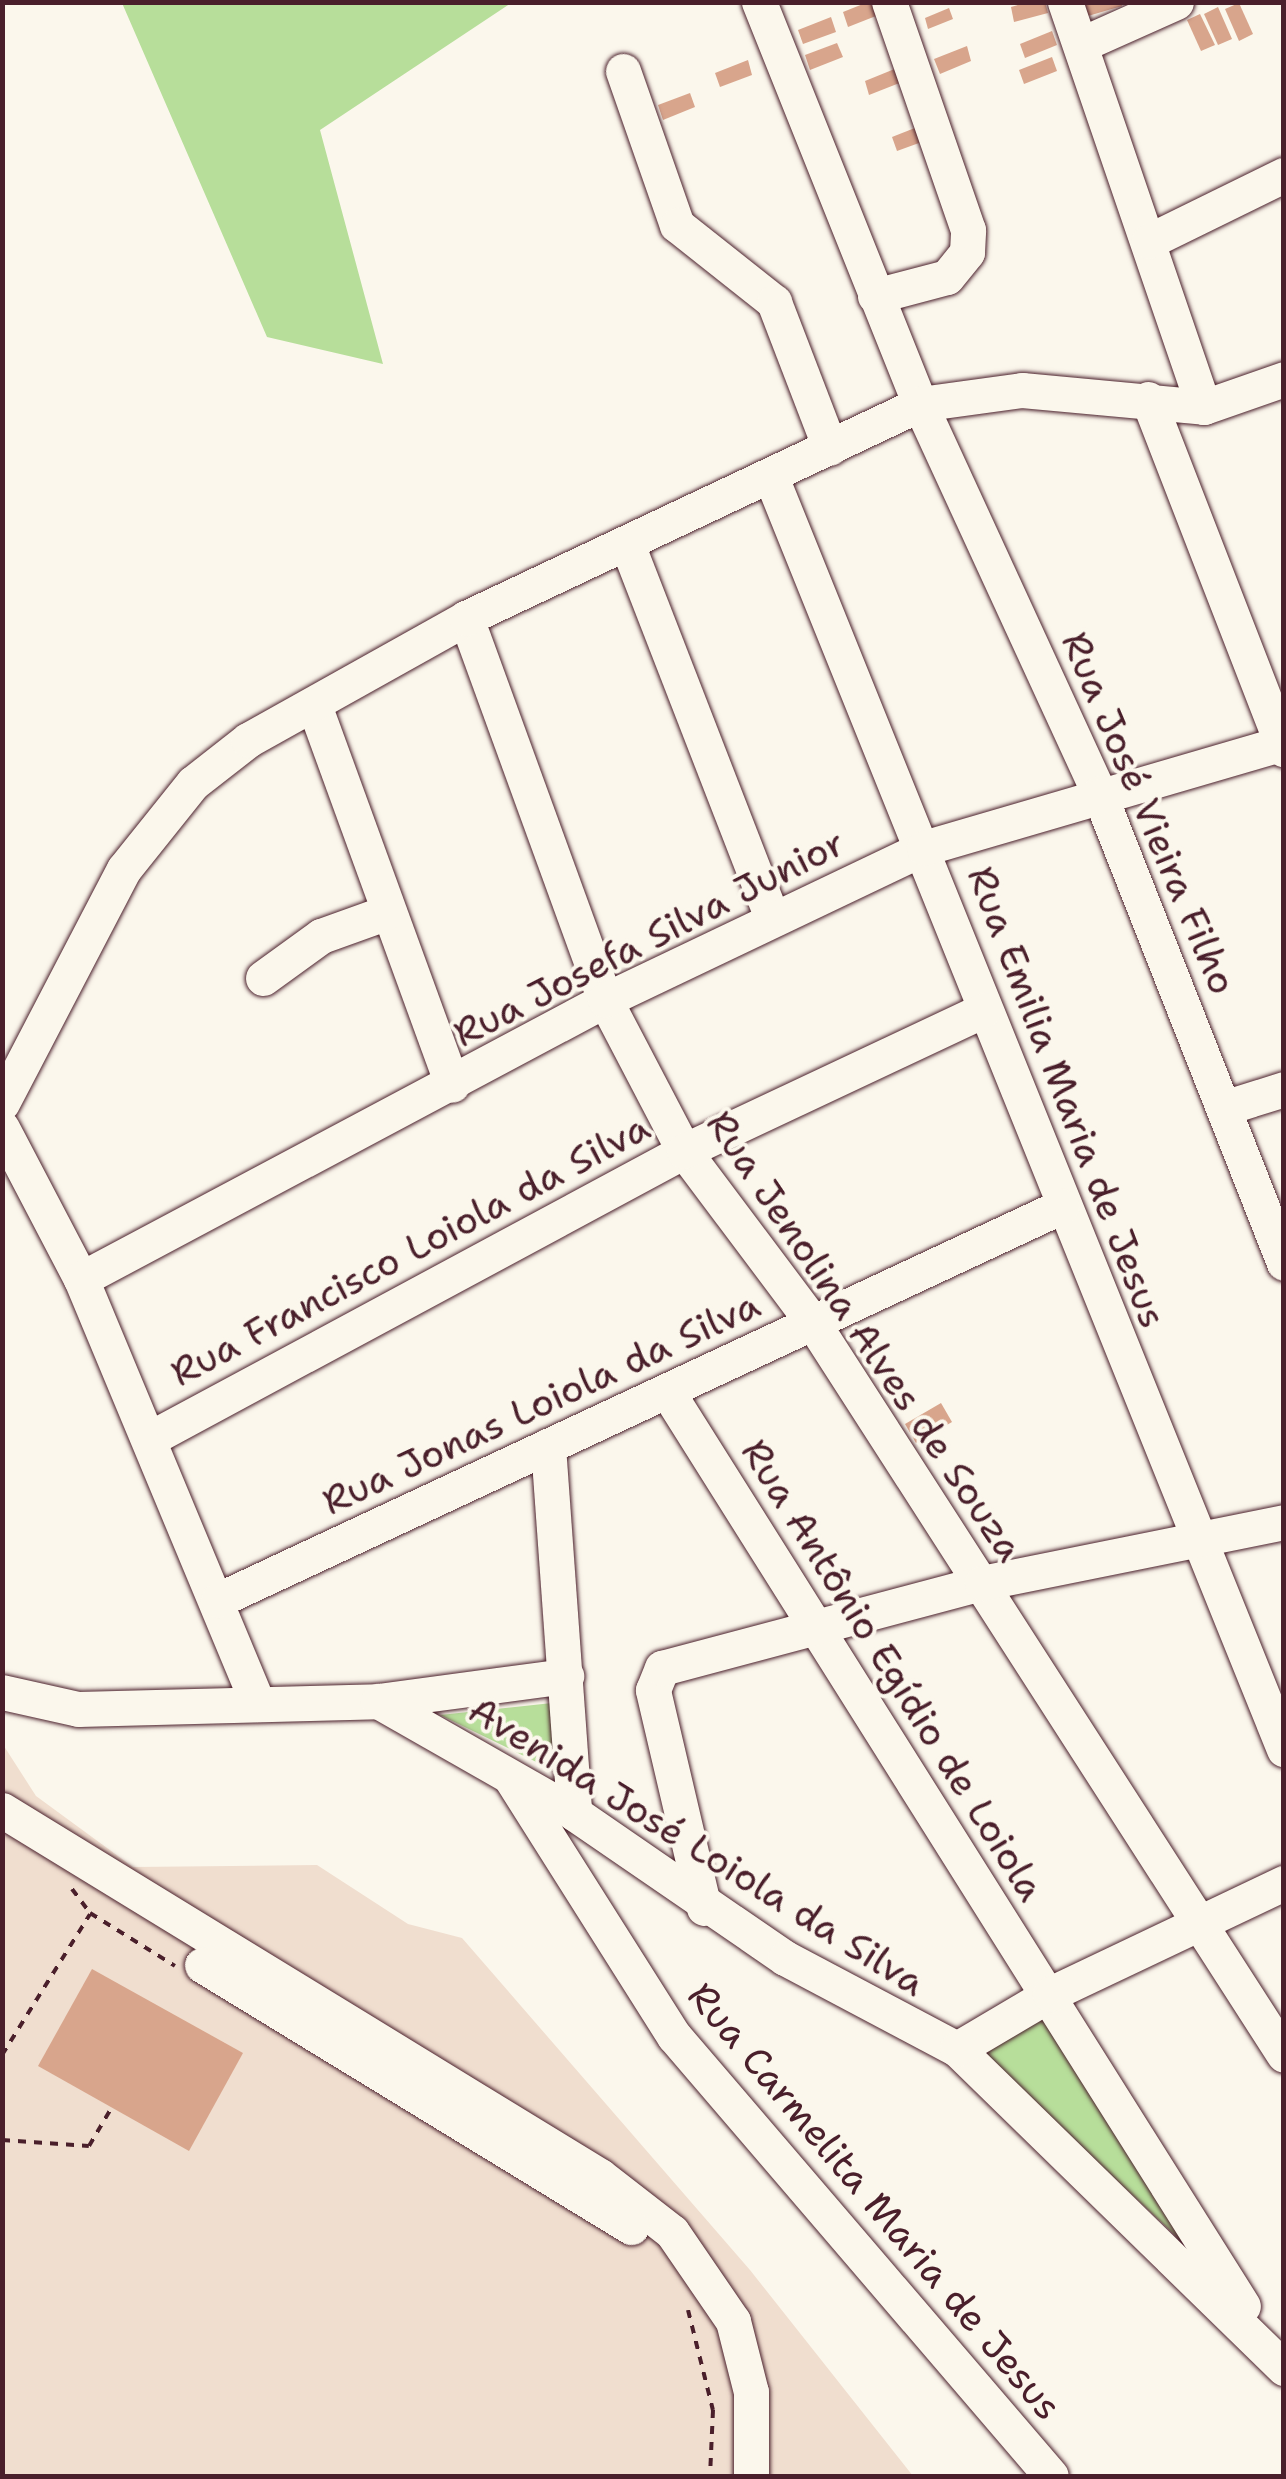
<!DOCTYPE html>
<html>
<head>
<meta charset="utf-8">
<style>
  body { margin:0 }
  #map { position:relative; width:1286px; height:2479px; overflow:hidden; background:#fbf7ec; font-family:"Shantell Sans",sans-serif }
  div>[style] { position:absolute }
  .built>* { inset:0; background:#f0decf }
  .green>* { inset:0; background:#b7de9a }
  .building>* { inset:0; background:#d8a58c }
  .path>* { height:4px; margin-top:-2px; transform-origin:0; background:repeating-linear-gradient(90deg,#4a1f2b 0 8px,transparent 0 16px) }
  .roads { filter:drop-shadow(0 0 2px #4a1f2b) drop-shadow(0 0 2px #4a1f2b) }
  .minor>* { height:35px; margin:-17.5px; padding:0 17.5px; transform-origin:17.5px; border-radius:17.5px; background:#fbf7ec }
  span { translate:-50% -50%; white-space:nowrap; text-align:center; line-height:1.15; -webkit-text-stroke:8px #fbf7ec; paint-order:stroke }
  .street-label { font-size:38px; color:#4a1f2b }
  .frame { position:absolute; inset:0; border:5px solid #4a1f2b; pointer-events:none }
</style>
</head>
<body>
<div id="map">
  <div class="built">
    <div style="clip-path:polygon(2px 1743px,36px 1796px,133px 1867px,317px 1865px,408px 1924px,462px 1938px,750px 2270px,913px 2476px,3px 2476px)"></div>
  </div>
  <div class="green">
    <div style="clip-path:polygon(122px 3px,511px 3px,320px 130px,383px 364px,267px 337px)"></div>
    <div style="clip-path:polygon(552px 1703px,557px 1772px,440px 1715px)"></div>
    <div style="clip-path:polygon(1041px 2010px,1210px 2268px,981px 2053px)"></div>
  </div>
  <div class="building">
    <div style="clip-path:polygon(868px 2px,881px 14px,848px 27px,843px 12px)"></div>
    <div style="clip-path:polygon(1028px 2px,1045px 2px,1048px 13px,1014px 22px,1011px 7px)"></div>
    <div style="clip-path:polygon(1085px 2px,1121px 2px,1122px 6px,1088px 16px)"></div>
    <div style="clip-path:polygon(1239px 3px,1253px 34px,1239px 41px,1225px 9px)"></div>
    <div style="clip-path:polygon(1218px 7px,1232px 39px,1218px 45px,1204px 14px)"></div>
    <div style="clip-path:polygon(949px 8px,953px 19px,928px 29px,925px 18px)"></div>
    <div style="clip-path:polygon(1200px 14px,1215px 45px,1201px 51px,1187px 20px)"></div>
    <div style="clip-path:polygon(831px 17px,836px 32px,803px 44px,798px 30px)"></div>
    <div style="clip-path:polygon(1052px 31px,1057px 45px,1025px 58px,1020px 44px)"></div>
    <div style="clip-path:polygon(837px 43px,843px 57px,810px 70px,805px 55px)"></div>
    <div style="clip-path:polygon(967px 46px,971px 61px,940px 74px,934px 59px)"></div>
    <div style="clip-path:polygon(1052px 57px,1057px 71px,1024px 84px,1019px 70px)"></div>
    <div style="clip-path:polygon(748px 60px,752px 75px,720px 87px,715px 73px)"></div>
    <div style="clip-path:polygon(897px 68px,902px 82px,869px 95px,865px 81px)"></div>
    <div style="clip-path:polygon(690px 93px,695px 107px,663px 120px,658px 105px)"></div>
    <div style="clip-path:polygon(925px 124px,930px 139px,897px 151px,892px 137px)"></div>
    <div style="clip-path:polygon(941px 1403px,952px 1422px,916px 1443px,905px 1424px)"></div>
    <div style="clip-path:polygon(92px 1969px,243px 2053px,189px 2151px,38px 2066px)"></div>
  </div>
  <div class="path">
    <div style="left:72px;top:1889px;width:30px;rotate:53deg"></div>
    <div style="left:90px;top:1913px;width:100px;rotate:31.9deg"></div>
    <div style="left:2px;top:2055px;width:166px;rotate:-58deg"></div>
    <div style="left:2px;top:2140px;width:87px;rotate:3.9deg"></div>
    <div style="left:89px;top:2146px;width:45px;rotate:-59.5deg"></div>
    <div style="left:688px;top:2310px;width:103px;rotate:76deg"></div>
    <div style="left:713px;top:2410px;width:66px;rotate:92.6deg"></div>
  </div>
  <div class="roads">
    <div class="minor">
      <div style="left:759px;top:2px;width:433px;rotate:68.2deg"></div>
      <div style="left:920px;top:404px;width:428px;rotate:65.3deg"></div>
      <div style="left:1099px;top:793px;width:505px;rotate:68.51deg"></div>
      <div style="left:1065px;top:2px;width:428px;rotate:71.1deg"></div>
      <div style="left:1082px;top:44px;width:103px;rotate:-24.1deg"></div>
      <div style="left:623px;top:71px;width:163px;rotate:70.7deg"></div>
      <div style="left:677px;top:225px;width:124px;rotate:38.4deg"></div>
      <div style="left:774px;top:302px;width:156px;rotate:69deg"></div>
      <div style="left:1149px;top:241px;width:150px;rotate:-26.1deg"></div>
      <div style="left:875px;top:296px;width:74px;rotate:-14.8deg"></div>
      <div style="left:947px;top:277px;width:32px;rotate:-51deg"></div>
      <div style="left:967px;top:252px;width:22px;rotate:-87deg"></div>
      <div style="left:968px;top:230px;width:241px;rotate:-109.1deg"></div>
      <div style="left:1148px;top:399px;width:376px;rotate:68.8deg"></div>
      <div style="left:771px;top:477px;width:1372px;rotate:68.04deg"></div>
      <div style="left:627px;top:544px;width:401px;rotate:68.8deg"></div>
      <div style="left:466px;top:618px;width:407px;rotate:70deg"></div>
      <div style="left:605px;top:1000px;width:170px;rotate:62.4deg"></div>
      <div style="left:684px;top:1151px;width:215px;rotate:53.1deg"></div>
      <div style="left:813px;top:1323px;width:870px;rotate:57.24deg"></div>
      <div style="left:314px;top:705px;width:404px;rotate:70deg"></div>
      <div style="left:263px;top:978px;width:72px;rotate:-35.9deg"></div>
      <div style="left:321px;top:936px;width:68px;rotate:-19.8deg"></div>
      <div style="left:2px;top:1103px;width:264px;rotate:-62.5deg"></div>
      <div style="left:124px;top:869px;width:110px;rotate:-51.3deg"></div>
      <div style="left:193px;top:783px;width:70px;rotate:-38deg"></div>
      <div style="left:248px;top:740px;width:250px;rotate:-29.2deg"></div>
      <div style="left:466px;top:618px;width:502px;rotate:-25.24deg"></div>
      <div style="left:920px;top:404px;width:103px;rotate:-7.8deg"></div>
      <div style="left:1022px;top:390px;width:183px;rotate:5.3deg"></div>
      <div style="left:1204px;top:407px;width:85px;rotate:-19.3deg"></div>
      <div style="left:1227px;top:1107px;width:60px;rotate:-17.5deg"></div>
      <div style="left:2px;top:1128px;width:170px;rotate:62.4deg"></div>
      <div style="left:81px;top:1279px;width:460px;rotate:67.4deg"></div>
      <div style="left:81px;top:1279px;width:594px;rotate:-28.03deg"></div>
      <div style="left:605px;top:1000px;width:353px;rotate:-25.5deg"></div>
      <div style="left:924px;top:848px;width:375px;rotate:-16.3deg"></div>
      <div style="left:667px;top:1391px;width:1081px;rotate:57.81deg"></div>
      <div style="left:149px;top:1439px;width:608px;rotate:-28.29deg"></div>
      <div style="left:684px;top:1151px;width:331px;rotate:-25.2deg"></div>
      <div style="left:548px;top:1446px;width:368px;rotate:85.9deg"></div>
      <div style="left:218px;top:1600px;width:931px;rotate:-25.02deg"></div>
      <div style="left:2px;top:1692px;width:78px;rotate:12.6deg"></div>
      <div style="left:78px;top:1709px;width:300px;rotate:-1.5deg"></div>
      <div style="left:378px;top:1701px;width:190px;rotate:-7.6deg"></div>
      <div style="left:378px;top:1701px;width:226px;rotate:29.7deg"></div>
      <div style="left:574px;top:1813px;width:256px;rotate:34.5deg"></div>
      <div style="left:785px;top:1958px;width:195px;rotate:27.9deg"></div>
      <div style="left:957px;top:2049px;width:457px;rotate:44.3deg"></div>
      <div style="left:512px;top:1780px;width:303px;rotate:57.7deg"></div>
      <div style="left:674px;top:2036px;width:579px;rotate:49.41deg"></div>
      <div style="left:2px;top:1810px;width:701px;rotate:31.47deg"></div>
      <div style="left:600px;top:2176px;width:91px;rotate:37.9deg"></div>
      <div style="left:672px;top:2232px;width:108px;rotate:55.6deg"></div>
      <div style="left:733px;top:2321px;width:73px;rotate:75.8deg"></div>
      <div style="left:751px;top:2392px;width:84px;rotate:90deg"></div>
      <div style="left:704px;top:1908px;width:224px;rotate:-103.2deg"></div>
      <div style="left:653px;top:1690px;width:24px;rotate:-68deg"></div>
      <div style="left:662px;top:1668px;width:331px;rotate:-14.9deg"></div>
      <div style="left:982px;top:1583px;width:308px;rotate:-11.4deg"></div>
      <div style="left:202px;top:1965px;width:503px;rotate:31.41deg"></div>
      <div style="left:957px;top:2049px;width:108px;rotate:-30.6deg"></div>
      <div style="left:1050px;top:1994px;width:259px;rotate:-25.4deg"></div>
    </div>
  </div>
  <div class="street-label">
    <span style="left:1149px;top:813px;rotate:67deg">Rua José Vieira Filho</span>
    <span style="left:649px;top:938px;rotate:-27deg">Rua Josefa Silva Junior</span>
    <span style="left:1067px;top:1097px;rotate:69deg">Rua Emilia Maria de Jesus</span>
    <span style="left:410px;top:1250px;rotate:-28deg">Rua Francisco Loiola da Silva</span>
    <span style="left:865px;top:1336px;rotate:56deg">Rua Jenolina Alves de Souza</span>
    <span style="left:541px;top:1403px;rotate:-25deg">Rua Jonas Loiola da Silva</span>
    <span style="left:893px;top:1670px;rotate:58deg">Rua Antônio Egídio de Loiola</span>
    <span style="left:697px;top:1846px;rotate:32deg">Avenida José Loiola da Silva</span>
    <span style="left:875px;top:2201px;rotate:50deg">Rua Carmelita Maria de Jesus</span>
  </div>
  <div class="frame"></div>
</div>
</body>
</html>
